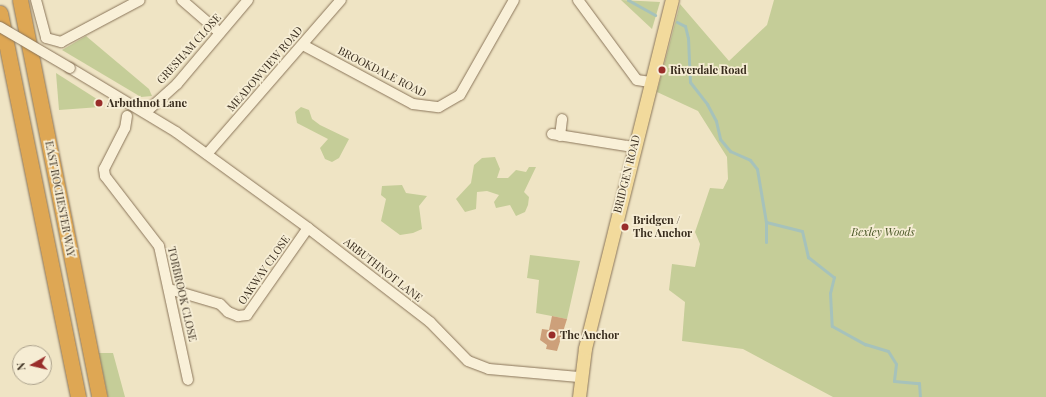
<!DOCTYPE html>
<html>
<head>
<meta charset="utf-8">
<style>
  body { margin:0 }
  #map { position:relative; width:1046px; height:397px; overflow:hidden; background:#efe4c4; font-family:"Playfair Display",serif }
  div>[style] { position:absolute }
  .green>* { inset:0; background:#c5cd98 }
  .stream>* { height:3px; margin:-1.5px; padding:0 1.5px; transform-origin:1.5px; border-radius:1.5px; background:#a6c2bb }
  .building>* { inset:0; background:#cda07a }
  .roads { filter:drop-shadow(0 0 1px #8a755a) drop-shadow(0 0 1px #8a755a) }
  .minor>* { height:10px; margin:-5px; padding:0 5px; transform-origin:5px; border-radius:5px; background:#f9f0d8 }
  .major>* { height:13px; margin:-6.5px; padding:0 6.5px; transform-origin:6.5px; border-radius:6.5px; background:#f2da9c }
  .highway>* { height:15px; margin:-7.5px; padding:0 7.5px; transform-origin:7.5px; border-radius:7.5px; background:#dea754 }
  .bridges { filter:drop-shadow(0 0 1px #8a755a) drop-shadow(0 0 1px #8a755a) }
  .minor-bridge>* { height:10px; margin:-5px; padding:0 5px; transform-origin:5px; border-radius:5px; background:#f9f0d8 }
  .dots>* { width:11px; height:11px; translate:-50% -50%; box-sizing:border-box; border:2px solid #f6edd4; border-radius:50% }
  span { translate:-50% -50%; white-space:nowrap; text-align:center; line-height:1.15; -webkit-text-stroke:3.5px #f6edd4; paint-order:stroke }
  .street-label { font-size:11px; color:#392d1e }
  .poi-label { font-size:11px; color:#392d1e; font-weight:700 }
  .left { translate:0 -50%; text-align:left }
  .park-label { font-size:11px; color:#485625; font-style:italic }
  .north { position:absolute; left:12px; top:345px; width:40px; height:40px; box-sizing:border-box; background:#f6edd4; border:1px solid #aaa08b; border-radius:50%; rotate:262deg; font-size:11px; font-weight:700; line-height:16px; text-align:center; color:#392d1e }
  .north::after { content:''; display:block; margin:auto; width:14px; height:18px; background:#992d2a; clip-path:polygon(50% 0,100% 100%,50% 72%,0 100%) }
</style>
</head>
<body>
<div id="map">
  <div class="green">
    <div style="clip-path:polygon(621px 0,660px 2px,652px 29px)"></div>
    <div style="clip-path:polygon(774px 0,1046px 0,1046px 397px,833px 397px,743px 349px,682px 341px,685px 302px,669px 290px,672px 264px,695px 267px,700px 244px,695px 232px,710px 188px,723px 189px,728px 179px,727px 157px,698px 111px,657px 92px,680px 4px,729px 61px,767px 25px)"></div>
    <div style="clip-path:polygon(86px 36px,149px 89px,152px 96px,141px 97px,62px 50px)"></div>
    <div style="clip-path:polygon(56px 73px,100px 101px,100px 107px,59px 110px)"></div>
    <div style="clip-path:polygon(301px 107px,309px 110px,312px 119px,320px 125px,349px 139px,339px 158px,332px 162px,325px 159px,320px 148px,328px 139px,297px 123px,295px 112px)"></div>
    <div style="clip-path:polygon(495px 157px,500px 169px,497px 178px,508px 178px,516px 170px,526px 172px,529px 167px,536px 167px,524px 192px,529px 197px,528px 205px,525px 212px,516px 216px,510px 205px,496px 208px,494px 202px,499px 195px,487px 191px,477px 192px,476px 209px,465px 212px,456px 199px,471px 183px,474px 165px,482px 158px)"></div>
    <div style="clip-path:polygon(402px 185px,406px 193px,427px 196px,419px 206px,422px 229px,413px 233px,400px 235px,381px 221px,386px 199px,381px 195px,382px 186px)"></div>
    <div style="clip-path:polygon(530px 255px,580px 261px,567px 319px,536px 313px,539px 280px,527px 278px)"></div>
    <div style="clip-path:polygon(99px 353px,113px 353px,125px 397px,108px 397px)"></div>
  </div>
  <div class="stream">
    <div style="left:628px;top:0;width:31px;rotate:29deg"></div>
    <div style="left:677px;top:22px;width:9px;rotate:27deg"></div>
    <div style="left:685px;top:26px;width:12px;rotate:76deg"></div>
    <div style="left:688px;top:38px;width:44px;rotate:87.4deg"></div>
    <div style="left:690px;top:82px;width:28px;rotate:52deg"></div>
    <div style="left:707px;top:104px;width:19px;rotate:62deg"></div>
    <div style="left:716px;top:121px;width:18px;rotate:77deg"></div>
    <div style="left:720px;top:139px;width:16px;rotate:50deg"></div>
    <div style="left:730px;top:151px;width:22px;rotate:24deg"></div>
    <div style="left:750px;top:160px;width:11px;rotate:52deg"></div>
    <div style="left:757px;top:169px;width:54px;rotate:80.4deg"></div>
    <div style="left:766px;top:222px;width:37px;rotate:14deg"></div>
    <div style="left:802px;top:231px;width:27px;rotate:77deg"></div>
    <div style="left:808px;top:257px;width:33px;rotate:38deg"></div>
    <div style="left:834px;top:277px;width:16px;rotate:104deg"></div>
    <div style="left:830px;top:293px;width:33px;rotate:87deg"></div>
    <div style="left:832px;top:326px;width:38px;rotate:29deg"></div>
    <div style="left:865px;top:344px;width:24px;rotate:17deg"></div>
    <div style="left:888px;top:351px;width:15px;rotate:58deg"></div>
    <div style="left:896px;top:364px;width:17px;rotate:97deg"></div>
    <div style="left:894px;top:381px;width:25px;rotate:5deg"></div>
    <div style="left:919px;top:383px;width:14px;rotate:86deg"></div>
    <div style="left:766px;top:242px;width:20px;rotate:-90deg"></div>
  </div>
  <div class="building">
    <div style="clip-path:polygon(552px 316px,567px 319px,557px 351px,546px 349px,547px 345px,540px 340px,542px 329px,549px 330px)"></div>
  </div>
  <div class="roads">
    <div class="minor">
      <div style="left:36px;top:0;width:39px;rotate:75deg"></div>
      <div style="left:46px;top:38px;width:16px;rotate:15deg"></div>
      <div style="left:61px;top:42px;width:89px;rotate:-28deg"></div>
      <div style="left:182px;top:0;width:50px;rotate:41deg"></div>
      <div style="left:578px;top:0;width:99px;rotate:53.6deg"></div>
      <div style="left:637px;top:80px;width:13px;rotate:9deg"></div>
      <div style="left:303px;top:45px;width:125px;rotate:28.2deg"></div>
      <div style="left:413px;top:104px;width:26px;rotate:7deg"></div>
      <div style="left:439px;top:107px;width:24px;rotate:-30deg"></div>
      <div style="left:460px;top:95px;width:109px;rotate:-60.4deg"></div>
      <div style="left:70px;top:68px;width:124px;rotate:31.1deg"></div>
      <div style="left:176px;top:132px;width:163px;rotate:36deg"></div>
      <div style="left:308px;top:228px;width:154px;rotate:37.6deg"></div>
      <div style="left:430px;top:322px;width:54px;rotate:45.7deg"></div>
      <div style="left:468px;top:361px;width:22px;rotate:21deg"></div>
      <div style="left:489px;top:369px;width:90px;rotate:5.1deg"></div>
      <div style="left:146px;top:112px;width:42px;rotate:-42.1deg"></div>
      <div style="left:177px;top:84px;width:110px;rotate:-49.8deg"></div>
      <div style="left:127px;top:116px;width:12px;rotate:99deg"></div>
      <div style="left:125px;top:128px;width:46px;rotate:117.1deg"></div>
      <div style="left:104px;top:169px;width:7px;rotate:82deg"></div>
      <div style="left:105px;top:176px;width:88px;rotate:52.4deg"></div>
      <div style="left:159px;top:246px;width:137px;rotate:77.8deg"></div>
      <div style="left:552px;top:134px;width:82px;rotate:9.1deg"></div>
      <div style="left:560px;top:136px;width:17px;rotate:-83deg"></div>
      <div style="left:207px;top:154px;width:204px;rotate:-49deg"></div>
      <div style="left:169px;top:289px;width:53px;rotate:16.4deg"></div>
      <div style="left:220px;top:304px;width:11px;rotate:45deg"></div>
      <div style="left:228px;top:312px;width:11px;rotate:22deg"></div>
      <div style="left:238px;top:316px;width:9px;rotate:-6deg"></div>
      <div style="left:247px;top:315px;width:106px;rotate:-55deg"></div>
    </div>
    <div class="major">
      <div style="left:579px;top:397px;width:49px;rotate:-83deg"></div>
      <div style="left:585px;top:348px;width:359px;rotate:-76deg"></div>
    </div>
    <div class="highway">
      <div style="left:20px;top:0;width:405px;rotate:78.7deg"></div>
      <div style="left:0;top:13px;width:392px;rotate:78.5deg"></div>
    </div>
  </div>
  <div class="bridges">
    <div class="minor-bridge">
      <div style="left:0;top:27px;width:81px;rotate:30.4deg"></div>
    </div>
  </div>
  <div class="dots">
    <div style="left:662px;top:70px;background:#992d2a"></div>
    <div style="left:99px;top:103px;background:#992d2a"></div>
    <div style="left:625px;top:227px;background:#992d2a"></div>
    <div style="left:552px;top:335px;background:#992d2a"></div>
  </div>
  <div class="street-label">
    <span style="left:189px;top:49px;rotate:-48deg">GRESHAM CLOSE</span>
    <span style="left:265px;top:69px;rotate:-49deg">MEADOWVIEW ROAD</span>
    <span style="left:382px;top:72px;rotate:27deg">BROOKDALE ROAD</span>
    <span style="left:627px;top:174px;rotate:-76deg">BRIDGEN ROAD</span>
    <span style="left:60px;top:199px;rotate:79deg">EAST ROCHESTER WAY</span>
    <span style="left:264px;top:270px;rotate:-55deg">OAKWAY CLOSE</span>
    <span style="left:383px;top:270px;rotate:38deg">ARBUTHNOT LANE</span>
    <span style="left:182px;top:294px;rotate:77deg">TORBROOK CLOSE</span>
  </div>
  <div class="poi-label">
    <span class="left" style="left:670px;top:70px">Riverdale Road</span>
    <span class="left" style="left:107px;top:103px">Arbuthnot Lane</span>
    <span class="left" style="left:633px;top:227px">Bridgen /<br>The Anchor</span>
    <span class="left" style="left:560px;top:335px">The Anchor</span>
  </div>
  <div class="park-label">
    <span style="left:883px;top:232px">Bexley Woods</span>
  </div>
  <div class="north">N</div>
</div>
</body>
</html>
